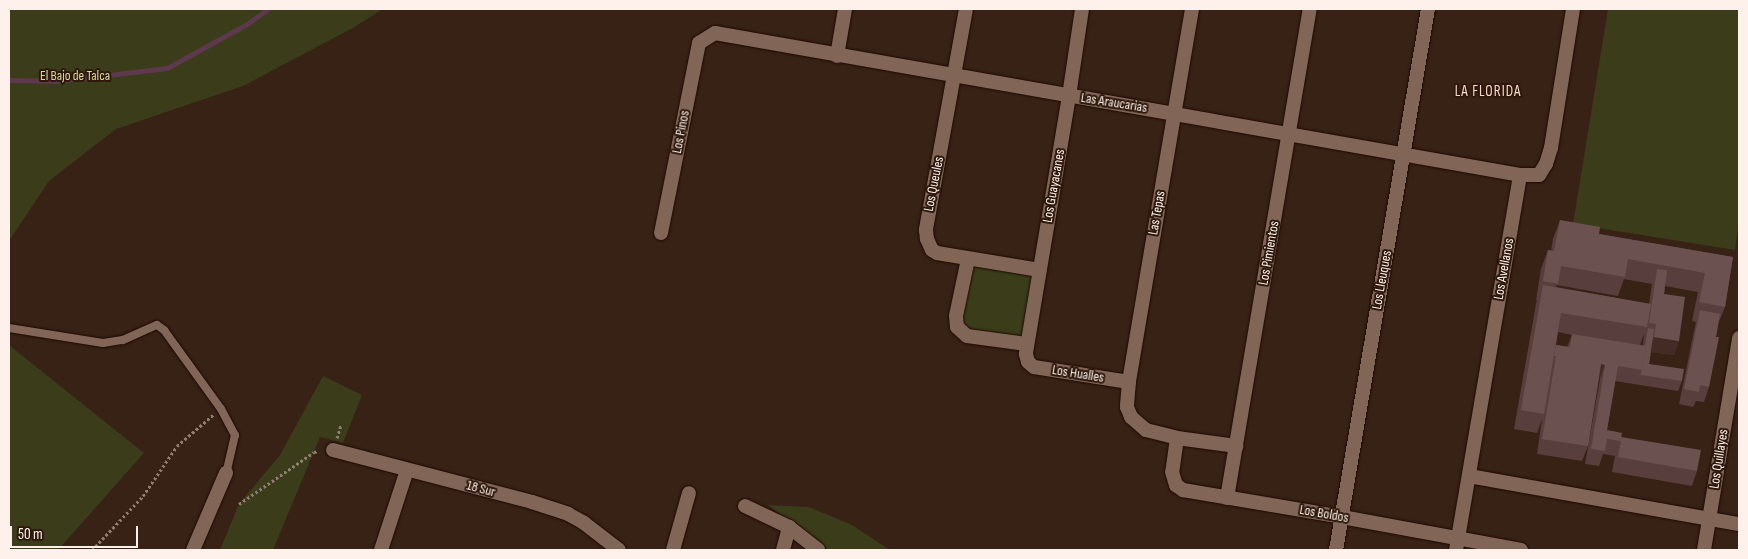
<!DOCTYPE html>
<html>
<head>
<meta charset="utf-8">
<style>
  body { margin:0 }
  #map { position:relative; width:1748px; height:559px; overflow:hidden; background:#382115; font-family:"Sofia Sans Condensed",sans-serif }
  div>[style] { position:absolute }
  .green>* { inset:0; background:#3a3c1a }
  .stream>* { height:5px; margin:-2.5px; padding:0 2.5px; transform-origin:2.5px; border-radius:2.5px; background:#5e384d }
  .path>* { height:3px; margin-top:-1.5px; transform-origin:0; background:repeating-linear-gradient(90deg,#907d74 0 2.5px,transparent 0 5px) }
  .roads { filter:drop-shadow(0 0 1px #1e0a01) drop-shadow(0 0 1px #1e0a01) }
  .service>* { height:8px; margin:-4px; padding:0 4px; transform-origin:4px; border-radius:4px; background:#816658 }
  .minor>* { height:14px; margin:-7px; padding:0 7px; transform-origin:7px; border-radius:7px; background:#816658 }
  .wall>* { inset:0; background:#593e3e }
  .shaded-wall>* { inset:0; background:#452b26 }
  .building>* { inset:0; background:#6b5251 }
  span { translate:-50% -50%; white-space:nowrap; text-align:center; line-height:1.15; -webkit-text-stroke:4px #2d180b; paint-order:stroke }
  .park-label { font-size:14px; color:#d5da94 }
  .street-label { font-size:14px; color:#fef1eb }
  .neighbourhood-label { font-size:15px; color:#f8d9c9; letter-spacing:1px }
  .frame { position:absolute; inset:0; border:10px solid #fef1eb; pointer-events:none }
  .scale { position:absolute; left:10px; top:526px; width:128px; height:22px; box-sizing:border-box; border:2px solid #fef1eb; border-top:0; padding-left:6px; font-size:15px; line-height:18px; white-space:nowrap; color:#fef1eb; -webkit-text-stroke:4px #2d180b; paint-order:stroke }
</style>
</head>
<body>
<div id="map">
  <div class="green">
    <div style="clip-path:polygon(10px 9px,383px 9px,351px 29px,243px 86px,116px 129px,49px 181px,9px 241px)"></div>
    <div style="clip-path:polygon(1608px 9px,1739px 9px,1739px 222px,1735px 250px,1573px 224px)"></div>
    <div style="clip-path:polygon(968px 259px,1040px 270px,1026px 344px,957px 327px)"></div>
    <div style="clip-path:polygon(9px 345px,144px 453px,58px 550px,9px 550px)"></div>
    <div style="clip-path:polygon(323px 376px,362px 395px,343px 443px,320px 437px,273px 550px,220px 550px,239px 504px,280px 455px)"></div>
    <div style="clip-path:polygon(768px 505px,809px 507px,852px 525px,890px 550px,828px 550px)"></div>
  </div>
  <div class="stream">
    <div style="left:9px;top:80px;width:48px;rotate:1.2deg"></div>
    <div style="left:57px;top:81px;width:111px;rotate:-6.7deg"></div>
    <div style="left:167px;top:68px;width:91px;rotate:-28.8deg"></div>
    <div style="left:247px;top:24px;width:26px;rotate:-36deg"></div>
  </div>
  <div class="path">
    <div style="left:337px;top:438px;width:14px;rotate:-73deg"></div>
    <div style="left:239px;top:504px;width:91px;rotate:-34.7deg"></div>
    <div style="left:314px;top:452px;width:5px;rotate:-11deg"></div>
    <div style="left:92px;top:550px;width:74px;rotate:-46.6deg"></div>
    <div style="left:143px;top:496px;width:60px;rotate:-55.8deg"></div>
    <div style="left:177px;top:446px;width:48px;rotate:-40.7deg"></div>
  </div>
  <div class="roads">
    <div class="service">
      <div style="left:9px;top:328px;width:95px;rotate:9.1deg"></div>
      <div style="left:103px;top:343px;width:20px;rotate:-9deg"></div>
      <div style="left:123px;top:340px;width:37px;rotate:-24deg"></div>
      <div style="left:157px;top:325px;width:9px;rotate:36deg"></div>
      <div style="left:164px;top:330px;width:97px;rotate:54.2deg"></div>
      <div style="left:221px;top:409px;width:30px;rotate:62deg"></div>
      <div style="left:235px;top:435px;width:39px;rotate:103deg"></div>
    </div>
    <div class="minor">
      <div style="left:966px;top:9px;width:225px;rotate:100.3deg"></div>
      <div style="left:926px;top:230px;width:9px;rotate:84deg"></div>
      <div style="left:927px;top:239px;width:12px;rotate:66deg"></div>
      <div style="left:932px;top:250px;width:6px;rotate:31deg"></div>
      <div style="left:937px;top:253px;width:104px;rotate:9.4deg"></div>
      <div style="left:1082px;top:9px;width:88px;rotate:98.5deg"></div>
      <div style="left:1069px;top:96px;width:262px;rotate:99.5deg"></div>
      <div style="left:1026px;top:354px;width:8px;rotate:76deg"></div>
      <div style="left:1028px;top:362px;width:8px;rotate:40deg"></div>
      <div style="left:1034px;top:367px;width:96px;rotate:9deg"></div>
      <div style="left:1192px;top:9px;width:378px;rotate:99.6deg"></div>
      <div style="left:1129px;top:382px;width:25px;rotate:95deg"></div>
      <div style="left:1127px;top:407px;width:11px;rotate:68deg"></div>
      <div style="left:1131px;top:417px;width:20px;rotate:41deg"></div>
      <div style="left:1146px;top:430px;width:32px;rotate:14deg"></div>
      <div style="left:1177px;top:438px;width:60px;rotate:7.7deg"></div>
      <div style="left:837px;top:56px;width:48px;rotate:-80.3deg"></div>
      <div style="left:661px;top:233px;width:194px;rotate:-78.7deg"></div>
      <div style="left:699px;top:43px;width:19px;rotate:-32deg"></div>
      <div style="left:715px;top:33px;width:817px;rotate:10deg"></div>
      <div style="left:1520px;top:175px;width:19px"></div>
      <div style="left:1539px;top:175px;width:13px;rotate:-58deg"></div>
      <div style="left:1546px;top:164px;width:17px;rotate:-73deg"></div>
      <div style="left:1551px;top:148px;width:141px;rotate:-81deg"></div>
      <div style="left:968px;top:259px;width:58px;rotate:101.9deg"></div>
      <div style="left:956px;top:316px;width:11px;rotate:85deg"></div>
      <div style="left:957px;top:327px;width:13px;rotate:42deg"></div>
      <div style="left:967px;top:336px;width:60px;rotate:7.7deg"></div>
      <div style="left:1177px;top:438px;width:34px;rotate:98deg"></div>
      <div style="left:1172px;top:472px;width:14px;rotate:73deg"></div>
      <div style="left:1176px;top:485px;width:9px;rotate:36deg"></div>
      <div style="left:1183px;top:490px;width:161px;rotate:9.6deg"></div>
      <div style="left:1342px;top:517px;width:182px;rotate:10.4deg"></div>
      <div style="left:333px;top:450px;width:206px;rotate:14.6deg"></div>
      <div style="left:532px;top:502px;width:38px;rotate:18deg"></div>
      <div style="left:568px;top:514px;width:18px;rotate:29deg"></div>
      <div style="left:584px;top:523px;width:44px;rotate:37.6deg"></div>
      <div style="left:1469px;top:476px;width:274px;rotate:10.1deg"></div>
      <div style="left:1227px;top:498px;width:496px;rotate:-80.4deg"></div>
      <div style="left:745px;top:506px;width:49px;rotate:25.5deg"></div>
      <div style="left:789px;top:527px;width:37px;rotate:38deg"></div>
      <div style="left:193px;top:550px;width:84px;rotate:-66.8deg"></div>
      <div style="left:381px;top:550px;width:84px;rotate:-72deg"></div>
      <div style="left:673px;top:550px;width:59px;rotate:-74.3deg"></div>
      <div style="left:783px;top:550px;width:24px;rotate:-75deg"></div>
      <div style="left:1336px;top:550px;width:549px;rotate:-80.35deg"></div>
      <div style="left:1456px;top:550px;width:380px;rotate:-80.3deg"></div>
      <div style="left:1704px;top:550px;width:215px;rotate:-80.6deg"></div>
    </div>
  </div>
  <div class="wall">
    <div style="clip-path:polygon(evenodd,1560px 220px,1599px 234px,1733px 257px,1725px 307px,1718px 324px,1716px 337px,1709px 387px,1704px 402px,1696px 401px,1693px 407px,1679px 404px,1696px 322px,1692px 321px,1698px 292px,1665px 286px,1664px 294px,1679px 341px,1674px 355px,1651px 352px,1649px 364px,1682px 381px,1678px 391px,1615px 381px,1607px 430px,1697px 471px,1692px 486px,1612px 472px,1615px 456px,1603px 454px,1599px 466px,1585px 464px,1600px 379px,1599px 379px,1588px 446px,1582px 461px,1537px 454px,1542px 419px,1537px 433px,1514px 429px,1536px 304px,1537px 300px,1536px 300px,1541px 269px,1548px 250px,1551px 251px,1553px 239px,1560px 220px,1624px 279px,1652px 284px,1649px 304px,1556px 287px,1557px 285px,1618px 296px,1624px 279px,1560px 220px,1558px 332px,1572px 335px,1567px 347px,1556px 345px,1558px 332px,1560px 220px,1644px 334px,1643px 346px,1640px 345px,1644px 334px)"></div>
  </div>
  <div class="shaded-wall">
    <div style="clip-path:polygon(1654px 337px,1679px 341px,1674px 355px,1649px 352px)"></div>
    <div style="clip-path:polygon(1601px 364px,1605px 365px,1600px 379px,1596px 379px)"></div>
  </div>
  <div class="building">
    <div style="clip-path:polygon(1560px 220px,1600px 227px,1599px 234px,1733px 257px,1725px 307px,1699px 302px,1705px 273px,1628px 259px,1625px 277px,1561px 266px,1558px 284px,1543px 281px,1548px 250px,1554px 251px)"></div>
    <div style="clip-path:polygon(1657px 269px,1667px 270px,1664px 294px,1685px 297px,1679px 341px,1654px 337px,1656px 324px,1649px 323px)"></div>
    <div style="clip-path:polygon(1543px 285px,1651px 304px,1647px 327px,1561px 313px,1544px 414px,1521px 410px)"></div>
    <div style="clip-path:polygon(1700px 310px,1720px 314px,1716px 337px,1719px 337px,1709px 387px,1700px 385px,1699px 392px,1684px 389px)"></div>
    <div style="clip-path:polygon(1648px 328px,1654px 329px,1649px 364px,1684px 369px,1682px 381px,1640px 375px,1642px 370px,1646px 346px,1645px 346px)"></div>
    <div style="clip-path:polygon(1572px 334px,1646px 346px,1642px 370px,1618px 366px,1607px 430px,1622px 433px,1621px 437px,1701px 450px,1697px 471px,1618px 457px,1621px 441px,1607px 439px,1605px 451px,1591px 449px,1605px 365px,1601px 364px,1588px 446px,1542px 439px,1556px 356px,1554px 356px,1556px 345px,1570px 347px)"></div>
  </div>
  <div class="park-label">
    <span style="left:75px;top:76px">El Bajo de Talca</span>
  </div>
  <div class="street-label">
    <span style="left:1114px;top:103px;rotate:9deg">Las Araucarias</span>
    <span style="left:681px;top:132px;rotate:-79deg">Los Pinos</span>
    <span style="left:934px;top:184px;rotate:-79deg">Los Queules</span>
    <span style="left:1054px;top:186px;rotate:-80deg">Los Guayacanes</span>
    <span style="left:1157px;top:213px;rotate:-80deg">Las Tepas</span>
    <span style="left:1269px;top:253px;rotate:-80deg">Los Pimientos</span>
    <span style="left:1504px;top:269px;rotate:-80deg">Los Avellanos</span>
    <span style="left:1382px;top:280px;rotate:-80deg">Los Lleuques</span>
    <span style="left:1078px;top:374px;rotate:9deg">Los Hualles</span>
    <span style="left:1719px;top:459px;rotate:-81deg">Los Quillayes</span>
    <span style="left:481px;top:489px;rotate:15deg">18 Sur</span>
    <span style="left:1324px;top:514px;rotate:10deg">Los Boldos</span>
  </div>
  <div class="neighbourhood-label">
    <span style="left:1488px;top:92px">LA FLORIDA</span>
  </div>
  <div class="frame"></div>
  <div class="scale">50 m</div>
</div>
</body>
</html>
